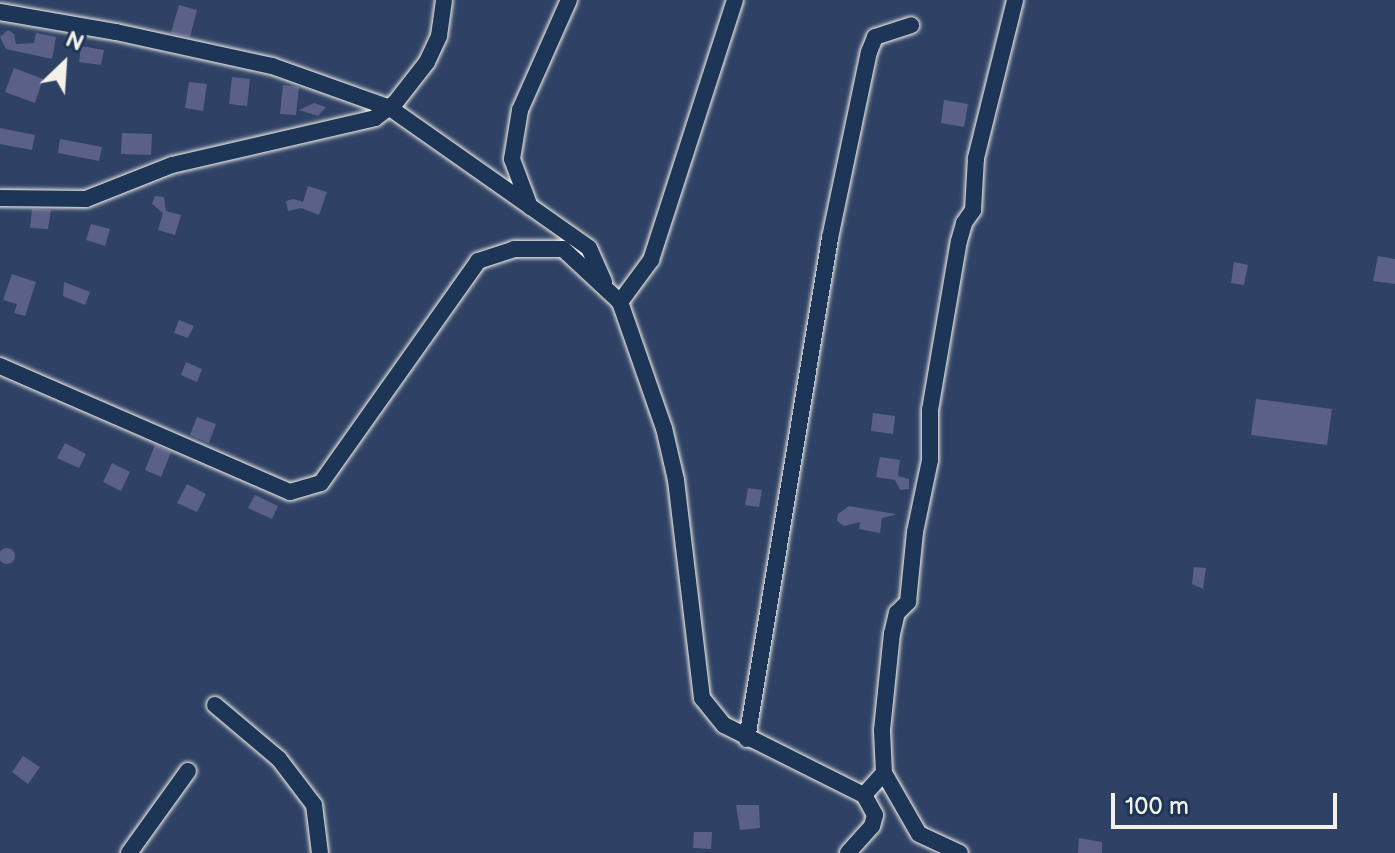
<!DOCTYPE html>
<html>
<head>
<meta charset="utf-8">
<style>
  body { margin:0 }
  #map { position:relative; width:1395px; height:853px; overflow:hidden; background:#2f4265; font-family:"Balsamiq Sans",sans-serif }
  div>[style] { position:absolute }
  .building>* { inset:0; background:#5a6087 }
  .round { border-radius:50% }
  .roads { filter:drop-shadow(0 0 2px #f4f1e8) drop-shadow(0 0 2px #f4f1e8) }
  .street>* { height:16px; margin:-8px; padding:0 8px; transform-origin:8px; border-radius:8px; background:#1d3557 }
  span { translate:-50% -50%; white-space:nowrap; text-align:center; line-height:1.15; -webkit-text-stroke:6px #1d3557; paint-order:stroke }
  .north { position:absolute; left:24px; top:24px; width:80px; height:80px; -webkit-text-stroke:6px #1d3557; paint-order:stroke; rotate:25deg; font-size:22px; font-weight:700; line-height:32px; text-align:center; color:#f4f1e8 }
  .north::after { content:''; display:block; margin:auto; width:28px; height:36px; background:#f4f1e8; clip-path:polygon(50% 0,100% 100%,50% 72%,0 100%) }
  .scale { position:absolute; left:1111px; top:793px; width:226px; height:36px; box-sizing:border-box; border:4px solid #f4f1e8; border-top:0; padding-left:10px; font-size:24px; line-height:28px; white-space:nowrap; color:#f4f1e8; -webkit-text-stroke:6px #1d3557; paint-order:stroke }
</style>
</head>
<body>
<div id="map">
  <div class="building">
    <div style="clip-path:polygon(179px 5px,197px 10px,190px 37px,171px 33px)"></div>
    <div style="clip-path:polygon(8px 30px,14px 34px,16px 44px,34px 43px,36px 33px,56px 37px,52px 59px,6px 49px,0 37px)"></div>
    <div style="clip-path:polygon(81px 46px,104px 50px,101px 65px,79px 62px)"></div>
    <div style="clip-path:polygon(14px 68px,43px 79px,35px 103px,5px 92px)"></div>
    <div style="clip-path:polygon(232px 77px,250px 79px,247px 106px,229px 104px)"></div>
    <div style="clip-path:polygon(189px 82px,207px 84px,203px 111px,185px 108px)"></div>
    <div style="clip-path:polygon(283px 85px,299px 87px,296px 115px,280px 114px)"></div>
    <div style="clip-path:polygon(944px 100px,968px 104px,964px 127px,941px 123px)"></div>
    <div style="clip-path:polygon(314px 103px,326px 107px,318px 116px,299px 110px)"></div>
    <div style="clip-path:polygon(0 128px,35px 135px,32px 150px,0 144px)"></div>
    <div style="clip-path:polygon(122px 133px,152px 134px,151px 155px,121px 154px)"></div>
    <div style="clip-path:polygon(60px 139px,102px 147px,99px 161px,58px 153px)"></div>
    <div style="clip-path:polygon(308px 186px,327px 192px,319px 215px,301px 208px,288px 211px,286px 201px,293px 199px,303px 202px)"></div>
    <div style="clip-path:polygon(155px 196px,164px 197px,166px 211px,181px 215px,175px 235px,158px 230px,163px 213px,152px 204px)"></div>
    <div style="clip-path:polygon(32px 209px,51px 210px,48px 229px,30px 228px)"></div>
    <div style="clip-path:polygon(91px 224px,110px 229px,105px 246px,86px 240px)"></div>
    <div style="clip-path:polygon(1378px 256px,1395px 259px,1395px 284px,1373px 281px)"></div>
    <div style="clip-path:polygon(1234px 262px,1248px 265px,1244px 285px,1231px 283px)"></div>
    <div style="clip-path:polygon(12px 274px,36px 282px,25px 316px,14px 313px,17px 304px,3px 300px)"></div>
    <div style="clip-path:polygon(64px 282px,90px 292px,85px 305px,63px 296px)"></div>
    <div style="clip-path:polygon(179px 320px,194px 326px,188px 338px,174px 333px)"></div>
    <div style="clip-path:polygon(186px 362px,202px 369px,197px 382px,181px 375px)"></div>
    <div style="clip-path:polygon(1256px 399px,1332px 409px,1327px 445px,1251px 435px)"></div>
    <div style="clip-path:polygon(873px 413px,895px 416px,893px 434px,871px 431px)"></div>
    <div style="clip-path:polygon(197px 417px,216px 424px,209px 443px,190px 435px)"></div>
    <div style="clip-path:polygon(65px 443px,86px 454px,79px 468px,57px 458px)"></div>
    <div style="clip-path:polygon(155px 445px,171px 452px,161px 477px,145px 470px)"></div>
    <div style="clip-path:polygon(880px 457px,900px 460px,898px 476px,909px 479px,909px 489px,900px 490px,895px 480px,876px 477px)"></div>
    <div style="clip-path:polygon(112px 463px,130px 472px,121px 491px,103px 482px)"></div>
    <div style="clip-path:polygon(187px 484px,206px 494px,197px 512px,177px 503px)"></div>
    <div style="clip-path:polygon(748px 488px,762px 490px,759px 507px,745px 505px)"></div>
    <div style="clip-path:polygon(255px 495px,278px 506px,272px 519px,248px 508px)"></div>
    <div style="clip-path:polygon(849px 506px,895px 514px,895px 515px,882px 518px,880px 533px,859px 529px,860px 522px,844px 526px,837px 521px,838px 514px)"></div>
    <div class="round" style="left:-1px;top:548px;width:16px;height:16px"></div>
    <div style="clip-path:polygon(1194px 567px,1206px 568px,1203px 589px,1192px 584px)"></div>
    <div style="clip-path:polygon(23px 756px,40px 767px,28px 784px,12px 772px)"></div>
    <div style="clip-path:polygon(736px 805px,759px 805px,760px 828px,740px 830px)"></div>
    <div style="clip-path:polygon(694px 832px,712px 832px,711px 849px,693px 848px)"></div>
    <div style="clip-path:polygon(1079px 838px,1102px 842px,1102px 853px,1078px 853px)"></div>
  </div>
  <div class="roads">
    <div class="street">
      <div style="left:0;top:12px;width:118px;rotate:9.8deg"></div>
      <div style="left:116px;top:32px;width:160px;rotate:12.3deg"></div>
      <div style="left:272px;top:66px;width:125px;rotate:19.6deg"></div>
      <div style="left:390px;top:108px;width:243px;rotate:35.1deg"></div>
      <div style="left:589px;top:248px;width:37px;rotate:66deg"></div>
      <div style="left:0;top:198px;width:86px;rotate:0.7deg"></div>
      <div style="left:86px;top:199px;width:92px;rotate:-21.6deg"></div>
      <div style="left:172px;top:165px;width:208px;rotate:-13deg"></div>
      <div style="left:375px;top:118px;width:25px;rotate:-37deg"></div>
      <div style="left:395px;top:103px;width:52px;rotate:-52deg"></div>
      <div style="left:427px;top:62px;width:29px;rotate:-65deg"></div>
      <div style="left:439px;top:36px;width:36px;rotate:-82deg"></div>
      <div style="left:530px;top:207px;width:51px;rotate:-110.6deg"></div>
      <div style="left:512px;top:159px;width:50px;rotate:-80.7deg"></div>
      <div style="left:520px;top:110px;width:120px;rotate:-66deg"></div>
      <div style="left:620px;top:302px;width:52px;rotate:-53.6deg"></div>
      <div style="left:651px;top:260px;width:273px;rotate:-72.1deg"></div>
      <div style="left:0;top:366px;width:316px;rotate:23.5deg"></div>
      <div style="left:290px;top:492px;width:32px;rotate:-16deg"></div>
      <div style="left:321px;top:483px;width:272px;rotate:-54.7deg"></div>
      <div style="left:478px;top:261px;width:38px;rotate:-18deg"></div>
      <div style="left:514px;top:249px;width:49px"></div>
      <div style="left:563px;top:249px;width:78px;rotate:42.9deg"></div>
      <div style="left:620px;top:302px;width:133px;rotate:70.8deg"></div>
      <div style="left:664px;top:428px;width:53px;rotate:77deg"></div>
      <div style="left:676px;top:480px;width:220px;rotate:83.2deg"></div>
      <div style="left:702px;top:698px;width:35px;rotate:51deg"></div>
      <div style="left:724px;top:725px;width:157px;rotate:26.6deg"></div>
      <div style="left:864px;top:795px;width:23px;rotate:61deg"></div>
      <div style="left:875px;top:815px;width:11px;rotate:105deg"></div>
      <div style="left:872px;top:826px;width:36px;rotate:132deg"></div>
      <div style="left:215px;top:705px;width:84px;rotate:40.2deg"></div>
      <div style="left:279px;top:759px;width:58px;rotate:52.7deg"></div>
      <div style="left:314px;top:805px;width:48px;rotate:82.9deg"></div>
      <div style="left:747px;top:739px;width:508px;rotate:-80.59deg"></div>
      <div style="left:830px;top:238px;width:190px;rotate:-78.2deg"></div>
      <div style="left:869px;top:52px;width:16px;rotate:-68deg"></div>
      <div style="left:875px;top:37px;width:38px;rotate:-18deg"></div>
      <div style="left:884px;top:773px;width:70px;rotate:60.2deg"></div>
      <div style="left:919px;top:834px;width:45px;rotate:24.9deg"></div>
      <div style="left:864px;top:795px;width:30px;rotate:-48deg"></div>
      <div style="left:884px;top:773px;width:43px;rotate:-92.7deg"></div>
      <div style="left:882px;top:730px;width:97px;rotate:-84.1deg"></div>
      <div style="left:892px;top:634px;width:22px;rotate:-77deg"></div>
      <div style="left:897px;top:613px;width:16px;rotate:-45deg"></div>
      <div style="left:908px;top:602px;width:70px;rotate:-84.3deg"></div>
      <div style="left:915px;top:532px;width:74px;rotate:-78.2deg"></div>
      <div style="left:930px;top:460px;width:50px;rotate:-90deg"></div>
      <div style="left:930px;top:410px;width:171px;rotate:-80.3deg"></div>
      <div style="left:959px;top:241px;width:19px;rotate:-74deg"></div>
      <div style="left:964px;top:223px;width:16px;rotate:-55deg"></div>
      <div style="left:973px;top:210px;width:52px;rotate:-86.7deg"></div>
      <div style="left:976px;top:158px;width:163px;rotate:-76.1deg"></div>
      <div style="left:129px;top:853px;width:101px;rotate:-54.3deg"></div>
    </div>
  </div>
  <div class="north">N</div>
  <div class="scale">100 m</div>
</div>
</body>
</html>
